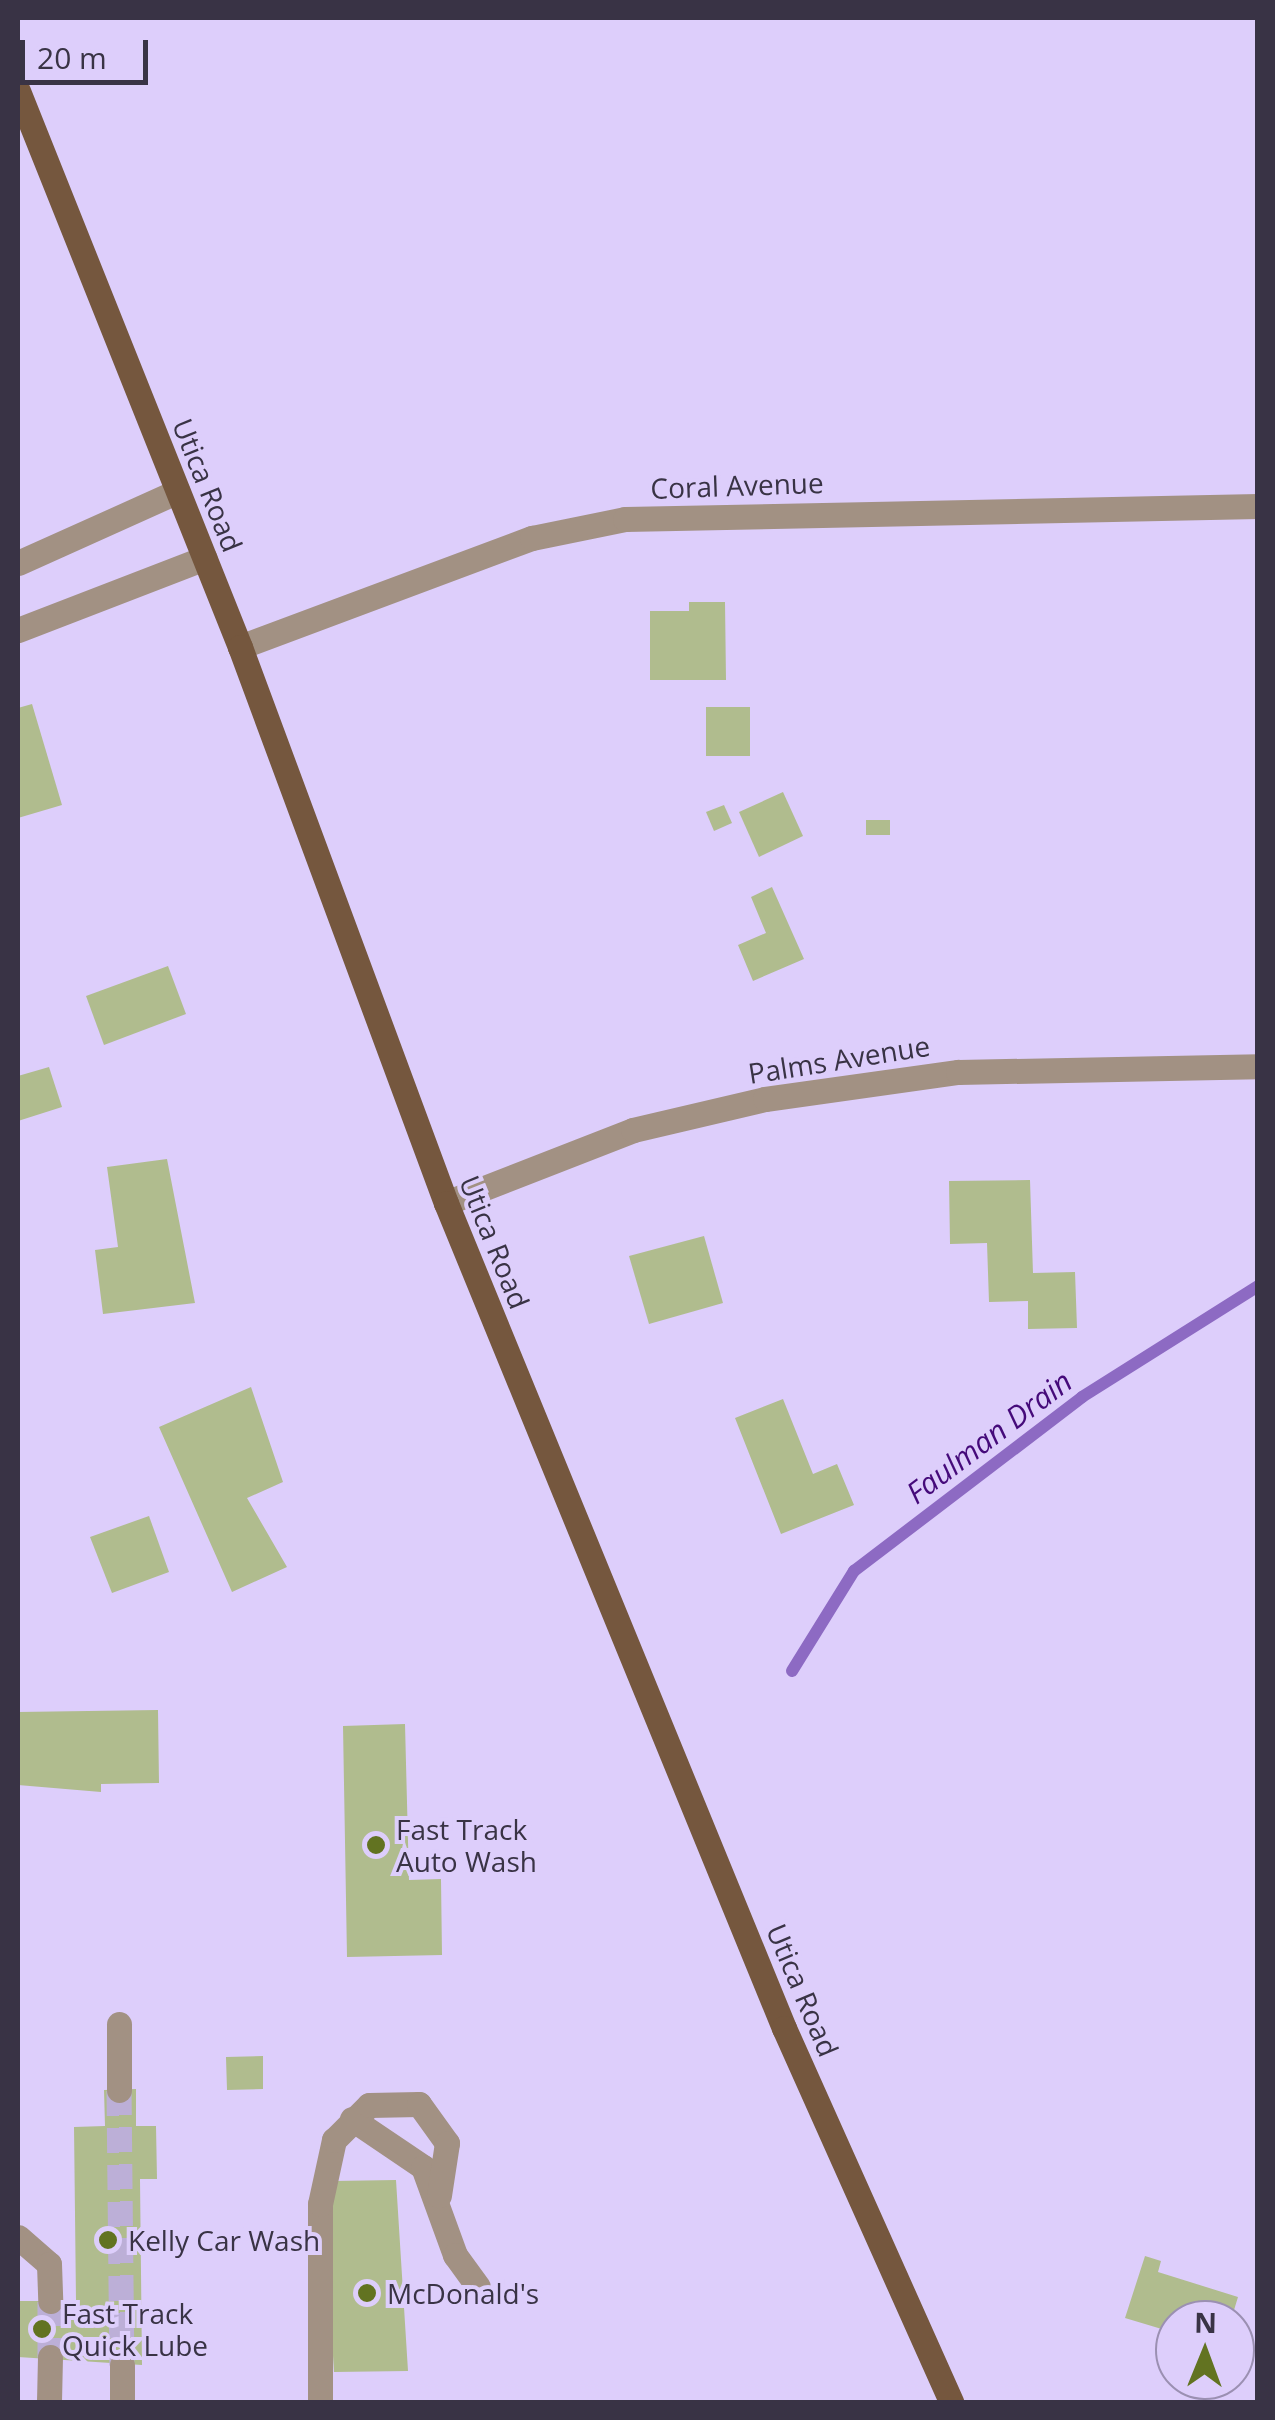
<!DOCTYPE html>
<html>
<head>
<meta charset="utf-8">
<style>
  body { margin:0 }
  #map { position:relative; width:1275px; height:2420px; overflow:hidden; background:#ddcefb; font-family:"Open Sans",sans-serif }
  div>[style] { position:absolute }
  .stream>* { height:12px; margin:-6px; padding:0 6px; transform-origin:6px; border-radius:6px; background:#8d6ac3 }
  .building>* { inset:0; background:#b0bc8e }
  .minor-tunnel>* { height:25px; margin-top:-12.5px; transform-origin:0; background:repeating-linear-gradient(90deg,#bcafd7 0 25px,transparent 0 37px) }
  .minor>* { height:25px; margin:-12.5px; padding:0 12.5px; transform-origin:12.5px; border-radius:12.5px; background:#a29183 }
  .major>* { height:25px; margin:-12.5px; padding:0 12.5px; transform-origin:12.5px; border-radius:12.5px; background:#75573e }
  .dots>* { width:28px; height:28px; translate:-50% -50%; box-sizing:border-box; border:5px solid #ddcefb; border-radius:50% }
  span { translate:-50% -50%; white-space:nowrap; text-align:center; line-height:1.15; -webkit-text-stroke:8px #ddcefb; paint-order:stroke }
  .street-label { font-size:28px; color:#393345 }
  .poi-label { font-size:28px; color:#393345 }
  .left { translate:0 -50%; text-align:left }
  .water-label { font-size:30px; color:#450a7a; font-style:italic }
  .frame { position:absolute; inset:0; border:20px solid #393345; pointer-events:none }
  .north { position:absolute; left:1155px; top:2300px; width:100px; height:100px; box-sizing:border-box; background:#ddcefb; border:2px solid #9b90b2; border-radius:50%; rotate:1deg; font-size:28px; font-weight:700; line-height:40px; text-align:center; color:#393345 }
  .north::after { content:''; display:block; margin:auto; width:35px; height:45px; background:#627321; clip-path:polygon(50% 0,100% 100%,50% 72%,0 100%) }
  .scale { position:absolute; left:20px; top:40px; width:128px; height:45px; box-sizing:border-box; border:5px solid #393345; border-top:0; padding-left:12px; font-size:30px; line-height:35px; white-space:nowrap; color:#393345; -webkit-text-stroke:8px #ddcefb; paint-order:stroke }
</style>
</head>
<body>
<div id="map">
  <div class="stream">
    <div style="left:792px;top:1671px;width:118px;rotate:-58.2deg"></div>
    <div style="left:854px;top:1571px;width:287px;rotate:-37.3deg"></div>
    <div style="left:1082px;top:1397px;width:208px;rotate:-32.2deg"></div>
  </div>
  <div class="building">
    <div style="clip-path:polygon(689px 602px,725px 602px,726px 680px,650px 680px,650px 611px,689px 611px)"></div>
    <div style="clip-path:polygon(32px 704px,62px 805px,18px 818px,18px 708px)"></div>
    <div style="clip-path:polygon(706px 707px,750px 707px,750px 756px,706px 756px)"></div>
    <div style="clip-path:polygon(783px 792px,803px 836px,759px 857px,739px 812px)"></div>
    <div style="clip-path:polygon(724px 805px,732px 823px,714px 831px,706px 812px)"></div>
    <div style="clip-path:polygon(866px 820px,890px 820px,890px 835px,866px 835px)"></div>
    <div style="clip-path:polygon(772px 887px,804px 959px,753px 981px,738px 945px,766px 933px,751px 897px)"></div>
    <div style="clip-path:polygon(168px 966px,186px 1014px,104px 1045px,86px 996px)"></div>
    <div style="clip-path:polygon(49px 1067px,62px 1107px,18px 1121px,18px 1076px)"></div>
    <div style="clip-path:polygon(167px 1159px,195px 1303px,103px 1314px,95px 1250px,118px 1247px,107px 1167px)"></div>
    <div style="clip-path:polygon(1030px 1180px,1033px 1273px,1075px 1272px,1077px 1328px,1028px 1329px,1028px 1301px,989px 1302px,987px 1243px,950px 1244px,949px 1181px)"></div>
    <div style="clip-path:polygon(704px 1236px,723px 1303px,649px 1324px,629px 1256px)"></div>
    <div style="clip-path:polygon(251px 1387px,283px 1482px,247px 1498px,287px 1567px,232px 1592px,159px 1427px)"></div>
    <div style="clip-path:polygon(783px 1399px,813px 1474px,837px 1464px,854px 1505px,781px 1534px,735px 1418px)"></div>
    <div style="clip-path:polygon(149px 1516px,169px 1572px,112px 1593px,90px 1537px)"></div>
    <div style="clip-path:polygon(158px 1710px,159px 1783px,101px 1784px,101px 1792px,18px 1785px,18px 1712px)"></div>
    <div style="clip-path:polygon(405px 1724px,409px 1880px,441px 1879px,442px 1955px,347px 1957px,343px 1726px)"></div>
    <div style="clip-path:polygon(263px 2056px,263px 2089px,227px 2090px,226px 2057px)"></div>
    <div style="clip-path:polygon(136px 2089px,136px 2126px,156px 2126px,157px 2179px,140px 2179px,142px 2365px,18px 2357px,18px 2301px,76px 2301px,74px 2127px,105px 2126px,104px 2090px)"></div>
    <div style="clip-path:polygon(396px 2180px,408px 2371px,334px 2372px,325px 2226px,333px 2226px,333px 2181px)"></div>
    <div style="clip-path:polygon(1145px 2256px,1161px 2261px,1158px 2272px,1238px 2297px,1231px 2320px,1175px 2320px,1175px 2333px,1125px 2318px)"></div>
  </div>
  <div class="minor-tunnel">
    <div style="left:119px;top:2090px;width:275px;rotate:89.4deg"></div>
    <div style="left:50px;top:2301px;width:56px;rotate:90deg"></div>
  </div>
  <div class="minor">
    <div style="left:18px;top:563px;width:175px;rotate:-24.2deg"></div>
    <div style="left:18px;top:630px;width:200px;rotate:-21.1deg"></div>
    <div style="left:240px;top:647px;width:312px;rotate:-20.5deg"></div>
    <div style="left:532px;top:538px;width:95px;rotate:-11.5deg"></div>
    <div style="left:625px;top:519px;width:633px;rotate:-1.18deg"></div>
    <div style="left:446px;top:1203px;width:201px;rotate:-21.3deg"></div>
    <div style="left:633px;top:1130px;width:136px;rotate:-13.2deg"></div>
    <div style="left:765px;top:1099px;width:195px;rotate:-8deg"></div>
    <div style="left:958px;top:1072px;width:300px;rotate:-1.1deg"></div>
    <div style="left:119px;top:2024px;width:66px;rotate:90deg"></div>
    <div style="left:352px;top:2119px;width:86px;rotate:34.1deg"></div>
    <div style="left:423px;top:2167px;width:94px;rotate:70deg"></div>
    <div style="left:455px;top:2255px;width:39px;rotate:54deg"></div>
    <div style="left:18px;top:2237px;width:41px;rotate:41.1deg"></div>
    <div style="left:49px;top:2264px;width:37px;rotate:88deg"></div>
    <div style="left:122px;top:2365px;width:36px;rotate:90deg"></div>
    <div style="left:49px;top:2401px;width:44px;rotate:-88.7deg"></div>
    <div style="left:320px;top:2402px;width:198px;rotate:-90deg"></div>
    <div style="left:320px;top:2204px;width:66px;rotate:-77.7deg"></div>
    <div style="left:334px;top:2140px;width:49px;rotate:-45deg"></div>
    <div style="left:369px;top:2105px;width:50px;rotate:-1.1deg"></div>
    <div style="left:419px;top:2104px;width:48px;rotate:54.3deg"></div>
    <div style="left:447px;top:2143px;width:53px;rotate:98.7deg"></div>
  </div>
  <div class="major">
    <div style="left:18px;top:91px;width:599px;rotate:68.23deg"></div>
    <div style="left:240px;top:647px;width:593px;rotate:69.67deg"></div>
    <div style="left:446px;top:1203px;width:892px;rotate:67.72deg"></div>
    <div style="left:784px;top:2028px;width:410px;rotate:65.9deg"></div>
  </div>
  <div class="dots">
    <div style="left:376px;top:1845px;background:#627321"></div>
    <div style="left:108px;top:2240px;background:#627321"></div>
    <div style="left:367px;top:2293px;background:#627321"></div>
    <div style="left:42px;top:2329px;background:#627321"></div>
  </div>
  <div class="street-label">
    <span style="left:208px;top:485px;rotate:68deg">Utica Road</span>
    <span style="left:737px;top:485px;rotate:-2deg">Coral Avenue</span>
    <span style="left:839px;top:1059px;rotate:-9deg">Palms Avenue</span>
    <span style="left:495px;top:1242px;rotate:68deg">Utica Road</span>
    <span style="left:803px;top:1990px;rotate:67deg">Utica Road</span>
  </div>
  <div class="poi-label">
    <span class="left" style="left:396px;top:1845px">Fast Track<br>Auto Wash</span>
    <span class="left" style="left:128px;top:2240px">Kelly Car Wash</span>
    <span class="left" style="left:387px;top:2293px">McDonald's</span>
    <span class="left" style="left:62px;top:2329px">Fast Track<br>Quick Lube</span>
  </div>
  <div class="water-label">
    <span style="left:989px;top:1437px;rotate:-37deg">Faulman Drain</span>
  </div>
  <div class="frame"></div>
  <div class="north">N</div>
  <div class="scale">20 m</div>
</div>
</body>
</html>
